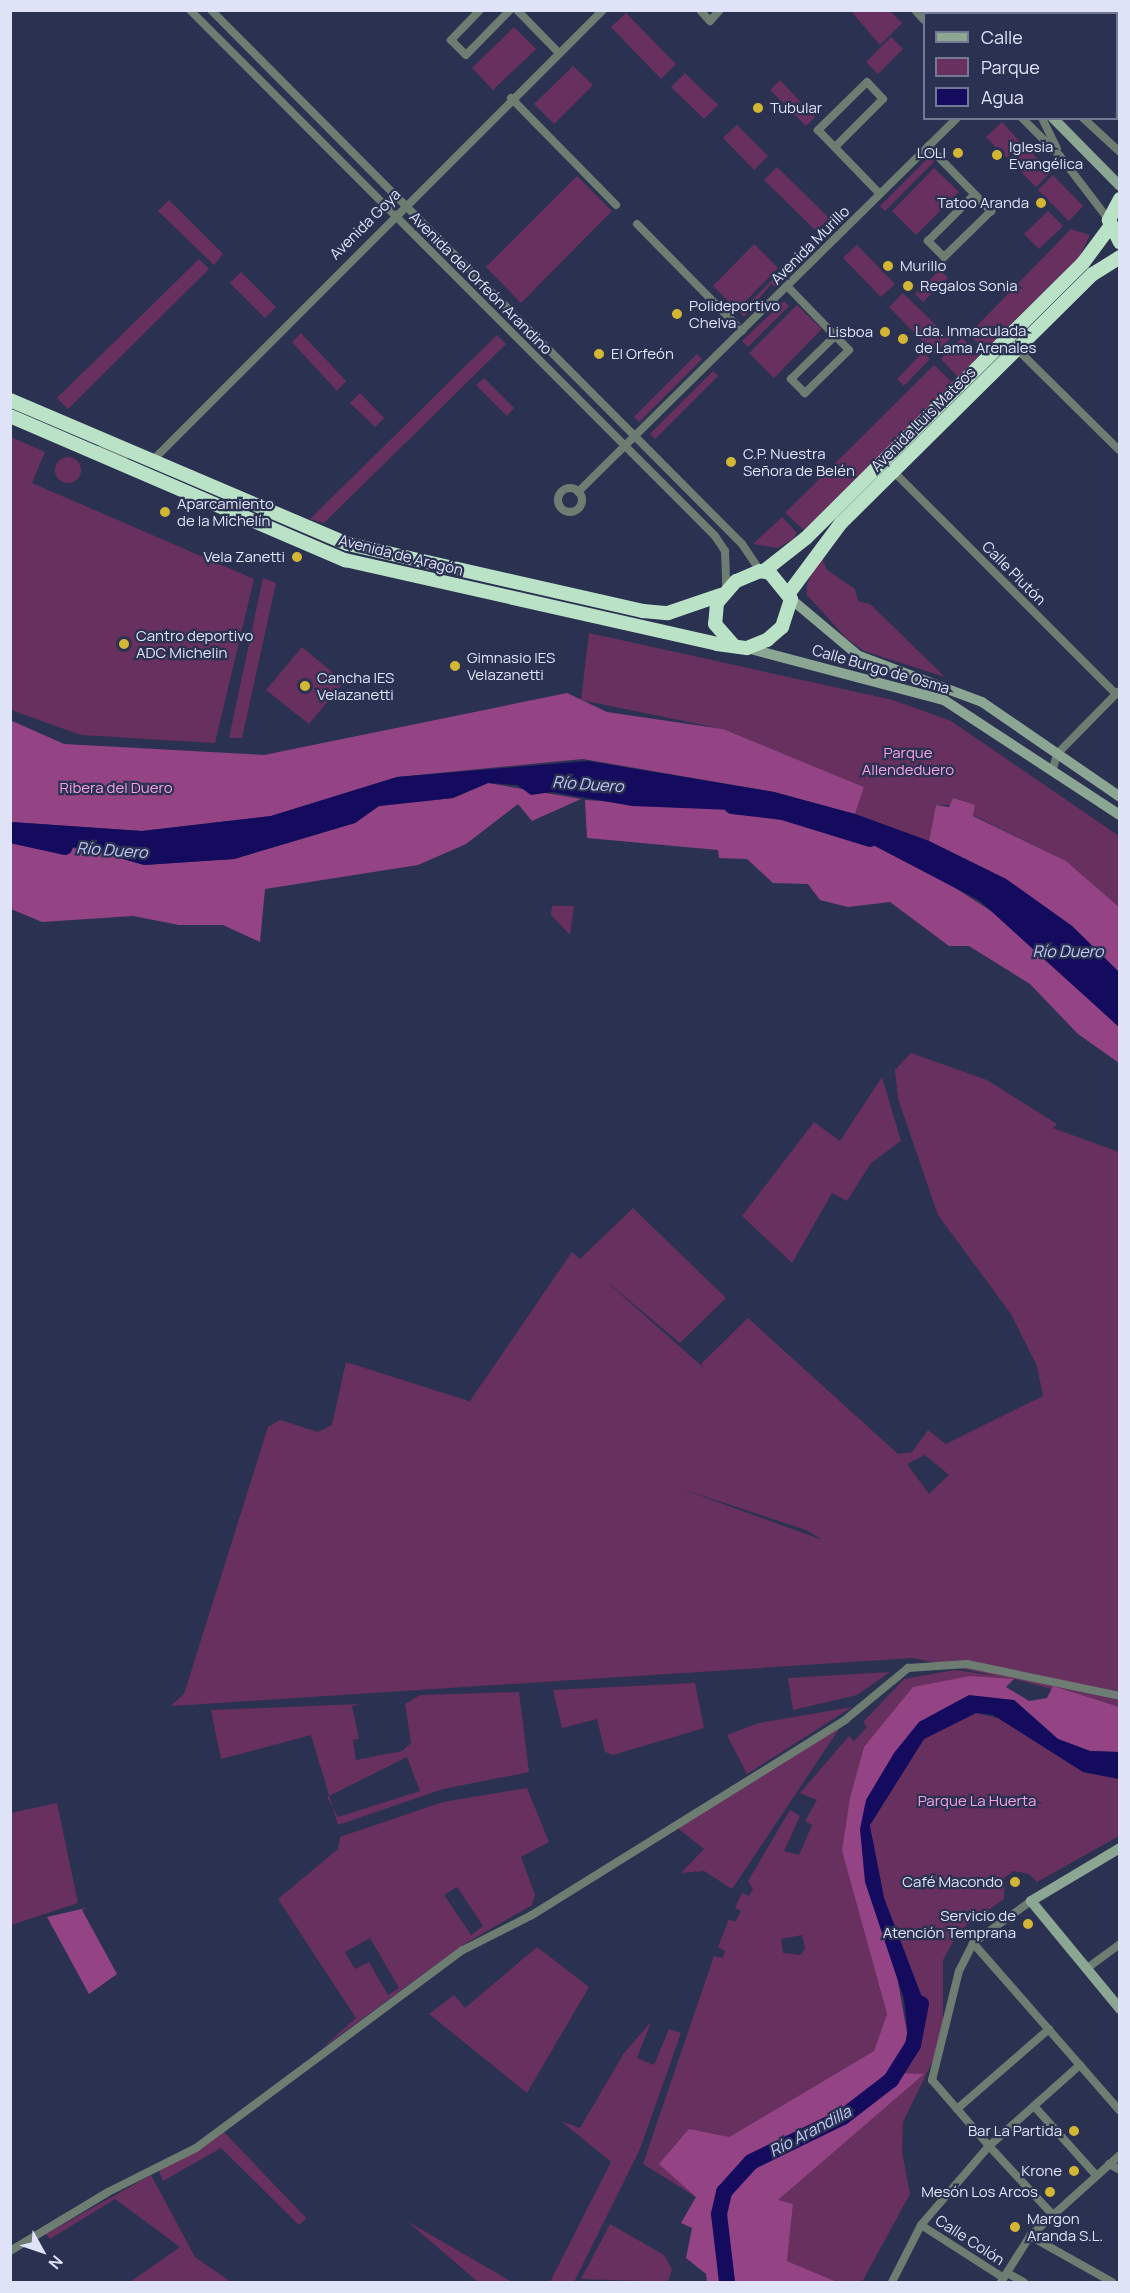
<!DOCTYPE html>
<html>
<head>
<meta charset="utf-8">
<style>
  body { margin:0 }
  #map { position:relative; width:1130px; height:2293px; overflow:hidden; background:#2b3150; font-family:Manrope,sans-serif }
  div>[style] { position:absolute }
  .green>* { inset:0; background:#68305e }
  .round { border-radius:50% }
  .forest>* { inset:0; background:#944485 }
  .water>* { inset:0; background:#150b5e }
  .river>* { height:16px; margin:-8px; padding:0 8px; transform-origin:8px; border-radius:8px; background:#150b5e }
  .street>* { height:8px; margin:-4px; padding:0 4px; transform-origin:4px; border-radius:4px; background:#6d7d72 }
  .street>.ring { margin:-4px; padding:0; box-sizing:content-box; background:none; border:8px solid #6d7d72; border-radius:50% }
  .secondary>* { height:10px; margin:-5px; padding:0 5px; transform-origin:5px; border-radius:5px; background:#8ca694 }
  .highway>* { height:14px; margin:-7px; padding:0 7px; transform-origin:7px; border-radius:7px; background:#bae2c7 }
  .dots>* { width:16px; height:16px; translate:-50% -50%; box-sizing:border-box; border:3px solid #2b3150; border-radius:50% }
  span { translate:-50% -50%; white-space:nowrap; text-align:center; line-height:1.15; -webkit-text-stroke:4.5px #2b3150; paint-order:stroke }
  .poi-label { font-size:15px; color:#dee3f8 }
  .left { translate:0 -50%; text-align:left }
  .right { translate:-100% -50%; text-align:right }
  .street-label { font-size:15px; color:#dee3f8 }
  .park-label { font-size:15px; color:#f7a1e4 }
  .water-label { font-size:16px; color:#c0caf9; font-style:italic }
  .frame { position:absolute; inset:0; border:12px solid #dee3f8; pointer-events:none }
  .legend { position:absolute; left:923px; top:12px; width:195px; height:108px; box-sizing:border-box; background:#2b3150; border:2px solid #737893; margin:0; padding:8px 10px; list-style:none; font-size:18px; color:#dee3f8 }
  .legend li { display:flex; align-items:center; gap:12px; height:30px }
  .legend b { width:30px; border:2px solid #737893 }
  .north { position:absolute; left:12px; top:2221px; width:60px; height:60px; -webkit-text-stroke:4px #2b3150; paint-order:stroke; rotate:130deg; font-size:16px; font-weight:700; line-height:24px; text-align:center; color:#dee3f8 }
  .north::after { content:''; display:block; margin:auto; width:21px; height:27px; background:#dee3f8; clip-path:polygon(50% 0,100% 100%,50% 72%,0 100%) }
</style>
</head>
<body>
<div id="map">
  <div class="green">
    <div style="clip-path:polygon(851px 11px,890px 11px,902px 23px,880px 45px)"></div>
    <div style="clip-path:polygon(626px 13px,676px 64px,661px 79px,611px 27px)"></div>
    <div style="clip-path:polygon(514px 27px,536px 49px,493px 90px,472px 68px)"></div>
    <div style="clip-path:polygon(891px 37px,903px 49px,878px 74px,866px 62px)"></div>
    <div style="clip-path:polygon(573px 66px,593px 85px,554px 124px,534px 104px)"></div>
    <div style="clip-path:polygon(685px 73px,718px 105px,704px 119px,671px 87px)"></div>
    <div style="clip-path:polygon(780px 80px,815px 117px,806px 126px,770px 90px)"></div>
    <div style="clip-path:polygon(1002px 122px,1021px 143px,1006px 158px,986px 137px)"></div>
    <div style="clip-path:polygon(737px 125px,768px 156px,754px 170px,723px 138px)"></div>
    <div style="clip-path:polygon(1023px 144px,1051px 172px,1036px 187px,1009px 160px)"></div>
    <div style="clip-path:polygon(928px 158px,935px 161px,885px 211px,880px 206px)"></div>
    <div style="clip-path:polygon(777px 167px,829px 218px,816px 231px,764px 180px)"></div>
    <div style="clip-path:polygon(934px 168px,959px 192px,916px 235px,892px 211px)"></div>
    <div style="clip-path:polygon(1053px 175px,1083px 206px,1069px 221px,1038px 190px)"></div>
    <div style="clip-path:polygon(577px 176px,612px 211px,521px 303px,486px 267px)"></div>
    <div style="clip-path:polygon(169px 200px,223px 254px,214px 265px,158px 211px)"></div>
    <div style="clip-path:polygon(1048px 211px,1063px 226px,1039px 249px,1024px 234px)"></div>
    <div style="clip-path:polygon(1071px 229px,1090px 235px,1080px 256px,984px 351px,969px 334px)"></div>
    <div style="clip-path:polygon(813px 239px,818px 244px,775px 287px,771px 284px,744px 317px,740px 312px)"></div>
    <div style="clip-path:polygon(754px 244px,778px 268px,737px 310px,713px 286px)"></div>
    <div style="clip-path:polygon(857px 245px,895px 284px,881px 297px,843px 258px)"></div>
    <div style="clip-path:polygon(199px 259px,209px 269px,68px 409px,57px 398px)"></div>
    <div style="clip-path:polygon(940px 270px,948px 278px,923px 302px,915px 294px)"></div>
    <div style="clip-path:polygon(241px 272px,276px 307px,265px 318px,230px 283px)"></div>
    <div style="clip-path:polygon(903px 293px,950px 339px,935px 354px,889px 307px)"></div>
    <div style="clip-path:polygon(784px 301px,789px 306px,748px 347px,742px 341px)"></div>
    <div style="clip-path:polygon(797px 305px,822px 329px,774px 378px,749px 353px)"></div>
    <div style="clip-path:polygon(301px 333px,346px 381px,337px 391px,292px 342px)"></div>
    <div style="clip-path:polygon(497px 335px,506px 344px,324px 523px,310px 519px)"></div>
    <div style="clip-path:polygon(962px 338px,980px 355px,958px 377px,941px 359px)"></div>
    <div style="clip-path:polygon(923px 352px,930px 359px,904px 386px,897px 379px)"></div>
    <div style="clip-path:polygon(697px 354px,702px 359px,639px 422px,634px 417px)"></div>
    <div style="clip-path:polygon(934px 365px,953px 383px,804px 530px,785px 513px)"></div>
    <div style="clip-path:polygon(713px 371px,718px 376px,655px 439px,650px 434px)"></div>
    <div style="clip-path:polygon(484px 378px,514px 408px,507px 416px,476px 385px)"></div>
    <div style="clip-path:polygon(360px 393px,384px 418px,375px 427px,350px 403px)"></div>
    <div style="clip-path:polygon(11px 437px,45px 452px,32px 483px,254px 579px,215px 743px,81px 735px,11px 710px)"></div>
    <div class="round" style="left:55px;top:457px;width:26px;height:26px"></div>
    <div style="clip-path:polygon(782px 517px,797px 533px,793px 539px,778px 548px,753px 544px)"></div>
    <div style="clip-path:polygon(821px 557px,827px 570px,855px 589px,858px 601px,870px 604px,945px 677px,864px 651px,846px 638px,807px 595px,807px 584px)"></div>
    <div style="clip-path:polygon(263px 578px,276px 583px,242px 738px,229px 738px)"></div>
    <div style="clip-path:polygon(589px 633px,893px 700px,951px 721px,1119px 836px,1119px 907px,1066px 861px,973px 815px,975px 805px,936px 805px,929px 841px,855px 814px,864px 787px,723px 729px,581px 700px)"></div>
    <div style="clip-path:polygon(302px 647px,344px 682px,309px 724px,266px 690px)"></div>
    <div style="clip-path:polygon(552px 906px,574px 906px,570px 935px,551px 915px)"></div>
    <div style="clip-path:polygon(evenodd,911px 1053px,987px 1080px,1057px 1124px,1053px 1128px,1119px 1152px,1119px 1707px,1014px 1679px,864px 1747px,842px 1851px,887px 2014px,874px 2051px,729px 2137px,696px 2197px,643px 2164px,714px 1956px,723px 1958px,725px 1951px,718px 1947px,729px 1919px,735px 1922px,741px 1911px,735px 1908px,742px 1893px,749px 1896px,753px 1889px,748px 1881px,790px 1810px,800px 1816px,784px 1851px,799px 1855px,812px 1825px,805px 1821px,817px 1800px,800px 1793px,849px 1736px,854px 1741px,867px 1727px,863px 1722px,904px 1679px,955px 1670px,997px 1676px,913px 1658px,171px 1706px,184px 1694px,268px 1427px,280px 1420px,318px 1432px,332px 1425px,346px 1362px,475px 1403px,470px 1401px,572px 1252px,580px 1259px,633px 1208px,726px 1298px,680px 1343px,600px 1276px,706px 1370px,701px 1364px,748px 1318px,898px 1454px,912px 1452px,928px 1430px,946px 1444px,1043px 1396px,1037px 1366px,1011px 1314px,938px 1215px,898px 1099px,895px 1070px,911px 1053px,925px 1455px,949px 1475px,929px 1494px,907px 1464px,925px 1455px,911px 1053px,679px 1488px,806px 1530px,821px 1539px,820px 1539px,679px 1488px,911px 1053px,802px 1935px,805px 1949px,800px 1955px,783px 1953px,781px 1939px,802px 1935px)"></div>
    <div style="clip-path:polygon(882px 1077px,901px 1141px,871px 1163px,847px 1201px,832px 1193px,792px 1263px,742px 1216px,814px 1122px,840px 1141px)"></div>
    <div style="clip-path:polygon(890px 1672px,857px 1695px,793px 1710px,788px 1678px)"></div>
    <div style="clip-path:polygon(695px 1683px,704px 1728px,613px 1755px,605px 1752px,597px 1719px,562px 1728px,553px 1690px)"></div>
    <div style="clip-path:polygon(evenodd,519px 1692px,529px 1772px,443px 1789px,338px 1825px,311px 1735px,221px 1759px,211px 1710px,361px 1704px,352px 1706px,359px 1739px,353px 1740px,356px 1760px,402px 1751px,411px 1743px,405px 1704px,420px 1695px,519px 1692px,407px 1757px,420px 1791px,338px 1817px,327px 1797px,407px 1757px)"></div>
    <div style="clip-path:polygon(852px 1707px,747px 1774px,727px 1735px,759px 1723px)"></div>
    <div style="clip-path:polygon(976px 1713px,1009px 1721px,1083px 1772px,1119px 1779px,1119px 1836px,1037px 1882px,1029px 1874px,1014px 1871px,1004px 1878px,1004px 1899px,959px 1931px,943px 1960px,943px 2040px,903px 2122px,902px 2152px,910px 2194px,862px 2282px,837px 2282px,787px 2261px,793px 2204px,777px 2201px,922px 2074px,897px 2073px,920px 2026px,923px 2000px,884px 1898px,870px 1825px,924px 1739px)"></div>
    <div style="clip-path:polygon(845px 1720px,732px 1889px,704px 1871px,681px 1873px,704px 1849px,674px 1825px)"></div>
    <div style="clip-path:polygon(evenodd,527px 1788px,549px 1842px,521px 1857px,535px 1895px,532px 1905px,461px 1946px,321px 2049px,356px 2018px,278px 1899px,338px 1849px,340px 1837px,443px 1802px,527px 1788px,457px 1887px,483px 1926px,471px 1935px,444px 1895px,457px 1887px,527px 1788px,370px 1938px,399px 1988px,388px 1995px,369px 1962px,355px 1969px,345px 1952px,370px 1938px)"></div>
    <div style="clip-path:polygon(57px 1803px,78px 1903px,11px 1925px,11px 1813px)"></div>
    <div style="clip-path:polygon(537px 1947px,589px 1987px,527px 2093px,429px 2014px,454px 1995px,465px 2008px)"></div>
    <div style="clip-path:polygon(651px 2022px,637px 2058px,654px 2065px,669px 2029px,681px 2033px,640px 2149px,574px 2282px,550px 2282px,611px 2162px,561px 2121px,580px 2128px,624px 2053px)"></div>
    <div style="clip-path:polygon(222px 2130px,306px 2218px,299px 2225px,221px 2148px,163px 2181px,159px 2171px)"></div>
    <div style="clip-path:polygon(151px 2175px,195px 2257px,231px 2282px,130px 2282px,180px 2247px,115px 2199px,50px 2239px,46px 2234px)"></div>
    <div style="clip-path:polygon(407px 2221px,512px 2282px,478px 2282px)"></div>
    <div style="clip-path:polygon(610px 2224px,664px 2255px,672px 2269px,668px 2282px,581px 2279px)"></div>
  </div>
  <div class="forest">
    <div style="clip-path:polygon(567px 693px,607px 712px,723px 729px,864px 787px,855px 814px,774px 792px,583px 759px,397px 777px,271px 816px,142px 831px,11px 822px,10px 720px,64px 744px,264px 755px)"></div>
    <div style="clip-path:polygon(488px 783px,581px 799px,532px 821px,518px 804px,466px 844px,418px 865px,265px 889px,260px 942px,223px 925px,179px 925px,133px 916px,42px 922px,11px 909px,11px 842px,92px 850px,144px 865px,234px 859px,355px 823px,379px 806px,453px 798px)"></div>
    <div style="clip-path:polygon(953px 798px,975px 805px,973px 816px,1066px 861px,1119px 907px,1119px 972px,1072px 926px,1006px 879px,929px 841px,936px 805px,949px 807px)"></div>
    <div style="clip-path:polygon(585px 800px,783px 812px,850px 833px,946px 882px,1005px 920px,1119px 1027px,1119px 1063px,1078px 1034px,1030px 984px,969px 946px,949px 946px,890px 902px,848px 907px,820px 900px,808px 884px,773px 883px,747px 859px,719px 858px,718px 850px,587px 838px)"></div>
    <div style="clip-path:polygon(970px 1676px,1014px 1679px,1006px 1687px,1029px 1701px,1047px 1698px,1053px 1686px,1119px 1707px,1119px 1752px,1090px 1751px,1058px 1739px,1014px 1700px,919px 1722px,866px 1800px,909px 2044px,898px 2073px,924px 2074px,778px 2200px,793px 2204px,787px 2261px,837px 2282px,707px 2282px,706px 2274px,686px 2258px,692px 2228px,681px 2223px,696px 2197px,659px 2164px,689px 2129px,729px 2137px,874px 2051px,887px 2014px,842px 1851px,850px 1798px,864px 1747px,913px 1687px)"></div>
    <div style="clip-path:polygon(86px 1908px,82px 1910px,117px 1974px,89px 1994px,47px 1917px)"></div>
  </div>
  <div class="water">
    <div style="clip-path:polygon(588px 761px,774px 792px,855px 814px,929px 841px,1006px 879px,1072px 926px,1119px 972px,1119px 1027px,980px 901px,850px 833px,783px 812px,632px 806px,552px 792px,531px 795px,517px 785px,488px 783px,453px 798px,379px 806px,355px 823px,234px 859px,144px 865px,92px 850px,26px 840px,11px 843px,11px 822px,142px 831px,271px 816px,397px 777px)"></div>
    <div style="clip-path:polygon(969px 1695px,1014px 1700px,1058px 1739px,1090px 1751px,1119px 1752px,1119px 1779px,1083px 1772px,993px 1715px,976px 1713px,924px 1739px,870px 1825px,884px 1898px,923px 2000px,920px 2026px,909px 2044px,904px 1999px,865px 1882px,860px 1829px,866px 1800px,894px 1753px,919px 1722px)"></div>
  </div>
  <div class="river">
    <div style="left:732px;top:806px;width:51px;rotate:6.7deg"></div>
    <div style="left:783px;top:812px;width:91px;rotate:17.2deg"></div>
    <div style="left:10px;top:835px;width:56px;rotate:12.3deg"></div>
    <div style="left:727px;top:2282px;width:68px;rotate:-96.7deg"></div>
    <div style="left:719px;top:2214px;width:23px;rotate:-77deg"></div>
    <div style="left:724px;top:2192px;width:40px;rotate:-48deg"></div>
    <div style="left:751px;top:2162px;width:102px;rotate:-26.1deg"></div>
    <div style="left:843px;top:2117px;width:61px;rotate:-37.6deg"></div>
    <div style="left:891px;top:2080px;width:41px;rotate:-57.8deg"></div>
    <div style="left:913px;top:2045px;width:42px;rotate:-79deg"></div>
  </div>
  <div class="street">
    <div style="left:190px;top:10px;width:743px;rotate:45.05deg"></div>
    <div style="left:715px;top:536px;width:18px;rotate:56deg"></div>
    <div style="left:725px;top:551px;width:37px;rotate:88deg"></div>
    <div style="left:211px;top:10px;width:753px;rotate:45.16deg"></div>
    <div style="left:742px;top:544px;width:32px;rotate:56deg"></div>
    <div style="left:480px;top:10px;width:42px;rotate:134deg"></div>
    <div style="left:451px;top:40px;width:21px;rotate:45deg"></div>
    <div style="left:466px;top:55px;width:63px;rotate:-45.6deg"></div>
    <div style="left:517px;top:10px;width:59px;rotate:45.7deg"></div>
    <div style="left:700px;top:10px;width:15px;rotate:48deg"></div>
    <div style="left:710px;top:21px;width:15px;rotate:-48deg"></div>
    <div style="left:915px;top:10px;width:13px;rotate:48deg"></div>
    <div style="left:976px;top:10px;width:5px;rotate:53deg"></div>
    <div style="left:1059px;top:10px;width:5px;rotate:53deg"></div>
    <div style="left:1116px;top:69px;width:5px;rotate:37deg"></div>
    <div style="left:511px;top:98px;width:150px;rotate:45.5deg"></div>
    <div style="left:1022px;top:118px;width:54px;rotate:45deg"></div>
    <div style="left:1060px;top:156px;width:81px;rotate:52.6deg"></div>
    <div style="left:1042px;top:118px;width:34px;rotate:64deg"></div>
    <div style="left:1083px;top:118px;width:50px;rotate:42.6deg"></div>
    <div style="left:928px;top:146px;width:91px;rotate:45.9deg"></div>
    <div style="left:991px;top:211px;width:66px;rotate:135.6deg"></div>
    <div style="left:944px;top:257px;width:23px;rotate:-135deg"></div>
    <div style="left:928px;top:241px;width:66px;rotate:-45deg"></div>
    <div style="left:835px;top:147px;width:68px;rotate:-45deg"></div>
    <div style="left:883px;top:99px;width:23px;rotate:-133deg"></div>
    <div style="left:867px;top:82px;width:69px;rotate:135.6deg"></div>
    <div style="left:818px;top:130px;width:89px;rotate:45.9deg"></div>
    <div style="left:637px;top:224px;width:150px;rotate:45.5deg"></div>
    <div style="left:787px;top:286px;width:89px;rotate:45.9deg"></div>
    <div style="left:849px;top:350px;width:62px;rotate:135.7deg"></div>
    <div style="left:805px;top:393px;width:20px;rotate:-135deg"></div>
    <div style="left:791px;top:379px;width:62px;rotate:-44.3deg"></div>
    <div style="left:1017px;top:349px;width:145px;rotate:44.7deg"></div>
    <div style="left:99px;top:450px;width:27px;rotate:10deg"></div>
    <div style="left:152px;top:461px;width:638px;rotate:-45deg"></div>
    <div style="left:893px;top:471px;width:315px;rotate:45deg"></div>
    <div class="ring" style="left:558px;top:488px;width:16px;height:16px"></div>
    <div style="left:578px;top:492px;width:532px;rotate:-44.62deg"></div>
    <div style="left:1053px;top:769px;width:16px;rotate:-75deg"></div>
    <div style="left:1057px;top:754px;width:87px;rotate:-45.5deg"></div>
    <div style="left:973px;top:1943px;width:223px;rotate:48.8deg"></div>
    <div style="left:1086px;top:1969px;width:42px;rotate:-36.3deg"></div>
    <div style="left:1034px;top:2106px;width:93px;rotate:48.1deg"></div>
    <div style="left:957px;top:2109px;width:122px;rotate:-41deg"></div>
    <div style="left:1109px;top:2164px;width:13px;rotate:29deg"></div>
    <div style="left:1052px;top:2214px;width:93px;rotate:-132.8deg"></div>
    <div style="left:989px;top:2146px;width:122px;rotate:-41.7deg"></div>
    <div style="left:921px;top:2225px;width:98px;rotate:32.6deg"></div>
    <div style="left:1030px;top:2236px;width:94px;rotate:29.3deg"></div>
    <div style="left:10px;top:2251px;width:114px;rotate:-31deg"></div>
    <div style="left:108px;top:2192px;width:98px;rotate:-26.6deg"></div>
    <div style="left:196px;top:2148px;width:332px;rotate:-36.6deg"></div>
    <div style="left:463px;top:1950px;width:77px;rotate:-26.9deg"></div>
    <div style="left:532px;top:1915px;width:369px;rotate:-31.9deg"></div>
    <div style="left:845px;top:1720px;width:82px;rotate:-39.5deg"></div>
    <div style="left:908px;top:1668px;width:59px;rotate:-3.9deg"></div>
    <div style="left:967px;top:1664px;width:156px;rotate:11.8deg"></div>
    <div style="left:1007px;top:2273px;width:19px;rotate:28deg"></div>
    <div style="left:892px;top:2282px;width:64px;rotate:-63deg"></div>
    <div style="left:921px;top:2225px;width:104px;rotate:-49.3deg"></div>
    <div style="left:989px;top:2146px;width:87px;rotate:-130.8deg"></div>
    <div style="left:932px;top:2080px;width:112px;rotate:-76.1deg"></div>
    <div style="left:959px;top:1971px;width:31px;rotate:-63deg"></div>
    <div style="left:973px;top:1943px;width:72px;rotate:-35.9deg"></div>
    <div style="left:1001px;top:2282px;width:54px;rotate:-57.8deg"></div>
    <div style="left:1030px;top:2236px;width:121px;rotate:-42deg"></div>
  </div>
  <div class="secondary">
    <div style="left:946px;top:10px;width:5px;rotate:53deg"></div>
    <div style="left:1053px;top:118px;width:95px;rotate:45.4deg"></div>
    <div style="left:791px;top:599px;width:89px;rotate:40deg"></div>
    <div style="left:859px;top:656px;width:131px;rotate:20.5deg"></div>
    <div style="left:982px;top:702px;width:168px;rotate:34.5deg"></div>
    <div style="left:747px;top:648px;width:204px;rotate:14.8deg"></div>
    <div style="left:944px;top:700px;width:210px;rotate:33.2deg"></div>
    <div style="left:1120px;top:1848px;width:104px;rotate:149.2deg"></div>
    <div style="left:1031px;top:1901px;width:140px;rotate:50.5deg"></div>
  </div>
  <div class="highway">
    <div style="left:1120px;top:199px;width:24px;rotate:118deg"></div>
    <div style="left:1109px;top:220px;width:25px;rotate:64deg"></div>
    <div style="left:10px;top:400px;width:367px;rotate:23.1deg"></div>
    <div style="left:348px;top:544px;width:303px;rotate:12.8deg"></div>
    <div style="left:643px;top:611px;width:25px;rotate:5deg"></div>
    <div style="left:668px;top:613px;width:56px;rotate:-18.8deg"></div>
    <div style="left:10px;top:416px;width:365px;rotate:23.3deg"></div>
    <div style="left:345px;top:560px;width:381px;rotate:12.7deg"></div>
    <div style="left:717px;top:644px;width:30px;rotate:8deg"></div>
    <div style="left:747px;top:648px;width:22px;rotate:-22deg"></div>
    <div style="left:767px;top:640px;width:20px;rotate:-41deg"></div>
    <div style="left:782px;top:627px;width:29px;rotate:-72deg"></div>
    <div style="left:791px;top:599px;width:33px;rotate:-129deg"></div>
    <div style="left:770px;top:573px;width:10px;rotate:-169deg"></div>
    <div style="left:760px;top:571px;width:26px;rotate:157deg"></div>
    <div style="left:736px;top:581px;width:29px;rotate:131deg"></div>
    <div style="left:717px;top:603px;width:21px;rotate:95deg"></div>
    <div style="left:715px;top:624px;width:29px;rotate:49deg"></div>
    <div style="left:764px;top:571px;width:53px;rotate:-38.2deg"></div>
    <div style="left:806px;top:538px;width:390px;rotate:-44.8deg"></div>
    <div style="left:1083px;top:263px;width:44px;rotate:-53.4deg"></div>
    <div style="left:789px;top:593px;width:87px;rotate:-53.4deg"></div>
    <div style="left:841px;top:523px;width:354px;rotate:-44.7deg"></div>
    <div style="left:1093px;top:274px;width:32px;rotate:-32deg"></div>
  </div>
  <div class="dots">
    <div style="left:758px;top:108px;background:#d4b635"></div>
    <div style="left:958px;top:153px;background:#d4b635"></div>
    <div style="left:997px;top:155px;background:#d4b635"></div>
    <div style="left:1041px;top:203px;background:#d4b635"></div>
    <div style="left:888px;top:266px;background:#d4b635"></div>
    <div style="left:908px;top:286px;background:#d4b635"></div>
    <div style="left:677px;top:314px;background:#d4b635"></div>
    <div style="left:885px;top:332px;background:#d4b635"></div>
    <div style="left:903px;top:339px;background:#d4b635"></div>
    <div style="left:599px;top:354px;background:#d4b635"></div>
    <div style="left:731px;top:462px;background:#d4b635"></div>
    <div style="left:165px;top:512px;background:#d4b635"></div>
    <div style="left:297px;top:557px;background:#d4b635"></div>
    <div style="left:124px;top:644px;background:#d4b635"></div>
    <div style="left:455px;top:666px;background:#d4b635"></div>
    <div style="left:305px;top:686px;background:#d4b635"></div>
    <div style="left:1015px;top:1882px;background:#d4b635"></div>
    <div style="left:1028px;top:1924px;background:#d4b635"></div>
    <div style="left:1074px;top:2131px;background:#d4b635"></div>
    <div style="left:1074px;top:2171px;background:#d4b635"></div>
    <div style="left:1050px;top:2192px;background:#d4b635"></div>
    <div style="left:1015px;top:2227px;background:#d4b635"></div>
  </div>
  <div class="poi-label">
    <span class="left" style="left:770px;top:108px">Tubular</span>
    <span class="left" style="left:1009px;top:155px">Iglesia<br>Evangélica</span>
    <span class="right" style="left:946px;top:153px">LOLI</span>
    <span class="right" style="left:1029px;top:203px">Tatoo Aranda</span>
    <span class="left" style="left:900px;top:266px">Murillo</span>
    <span class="left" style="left:920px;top:286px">Regalos Sonia</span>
    <span class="left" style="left:689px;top:314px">Polideportivo<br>Chelva</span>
    <span class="left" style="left:915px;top:339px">Lda. Inmaculada<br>de Lama Arenales</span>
    <span class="right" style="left:873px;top:332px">Lisboa</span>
    <span class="left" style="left:611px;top:354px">El Orfeón</span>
    <span class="left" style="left:743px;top:462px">C.P. Nuestra<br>Señora de Belén</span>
    <span class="left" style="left:177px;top:512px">Aparcamiento<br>de la Michelín</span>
    <span class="right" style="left:285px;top:557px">Vela Zanetti</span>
    <span class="left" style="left:136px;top:644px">Cantro deportivo<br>ADC Michelin</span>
    <span class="left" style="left:467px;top:666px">Gimnasio IES<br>Velazanetti</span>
    <span class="left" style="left:317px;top:686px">Cancha IES<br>Velazanetti</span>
    <span class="right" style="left:1003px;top:1882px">Café Macondo</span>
    <span class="right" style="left:1016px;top:1924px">Servicio de<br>Atención Temprana</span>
    <span class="right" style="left:1062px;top:2131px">Bar La Partida</span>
    <span class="right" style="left:1062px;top:2171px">Krone</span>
    <span class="right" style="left:1038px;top:2192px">Mesón Los Arcos</span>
    <span class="left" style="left:1027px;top:2227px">Margon<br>Aranda S.L.</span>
  </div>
  <div class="street-label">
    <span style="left:365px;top:224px;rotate:-45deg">Avenida Goya</span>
    <span style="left:810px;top:245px;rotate:-45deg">Avenida Murillo</span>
    <span style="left:481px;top:283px;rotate:45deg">Avenida del Orfeón Arandino</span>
    <span style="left:923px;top:419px;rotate:-45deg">Avenida Luis Mateos</span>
    <span style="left:401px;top:555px;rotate:14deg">Avenida de Aragón</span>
    <span style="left:1014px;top:573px;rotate:45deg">Calle Plutón</span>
    <span style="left:881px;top:669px;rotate:16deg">Calle Burgo de Osma</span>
    <span style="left:970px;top:2240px;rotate:33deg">Calle Colón</span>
  </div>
  <div class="park-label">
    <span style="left:908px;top:761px">Parque<br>Allendeduero</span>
    <span style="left:116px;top:788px">Ribera del Duero</span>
    <span style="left:977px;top:1801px">Parque La Huerta</span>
  </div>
  <div class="water-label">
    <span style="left:588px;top:784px;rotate:4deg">Río Duero</span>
    <span style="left:112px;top:850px;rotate:4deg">Río Duero</span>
    <span style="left:1068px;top:951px">Río Duero</span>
    <span style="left:810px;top:2131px;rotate:-28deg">Río Arandilla</span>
  </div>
  <div class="frame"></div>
  <ul class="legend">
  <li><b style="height:8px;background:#8ca694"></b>Calle</li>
  <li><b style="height:16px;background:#68305e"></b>Parque</li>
  <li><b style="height:16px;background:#150b5e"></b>Agua</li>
  </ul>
  <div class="north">N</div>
</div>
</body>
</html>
